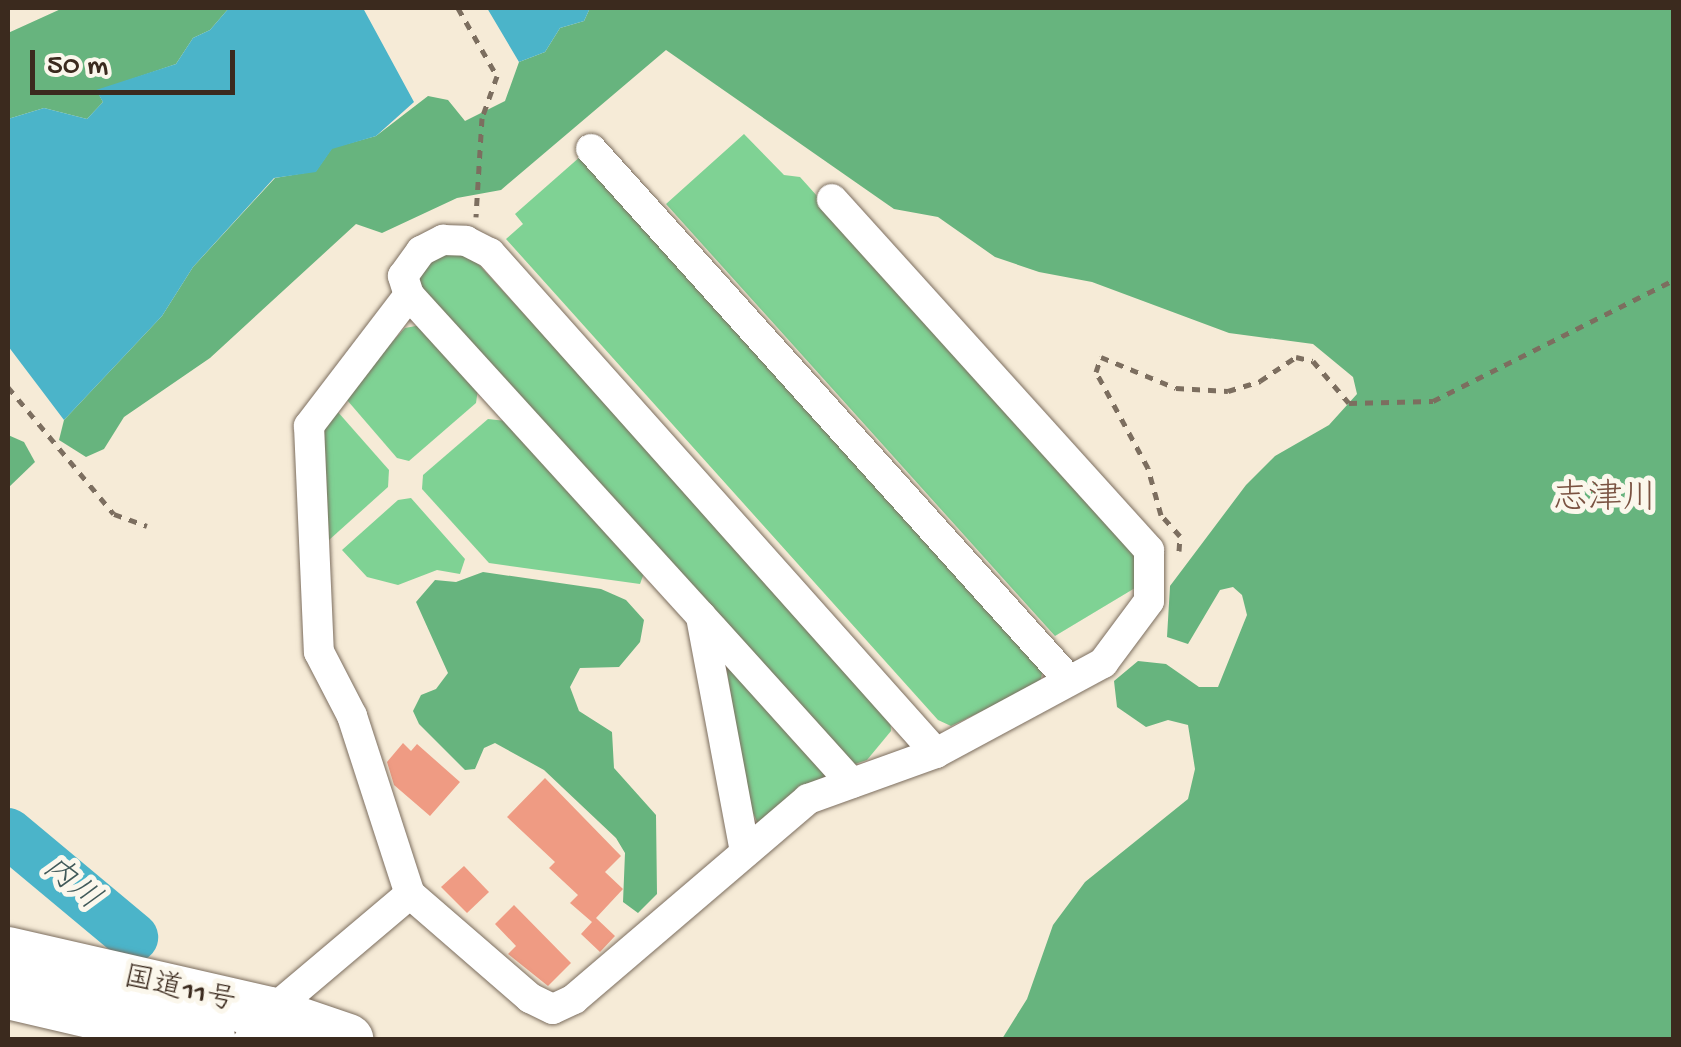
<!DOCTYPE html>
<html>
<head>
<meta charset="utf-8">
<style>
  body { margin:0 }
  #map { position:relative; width:1681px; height:1047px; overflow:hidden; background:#f6ebd7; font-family:"Gochi Hand","Klee One",sans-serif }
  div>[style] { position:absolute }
  .green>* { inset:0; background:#7fd294 }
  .forest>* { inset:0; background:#67b47e }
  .water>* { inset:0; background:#4bb4c9 }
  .river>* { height:50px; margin:-25px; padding:0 25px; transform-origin:25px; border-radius:25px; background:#4bb4c9 }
  .building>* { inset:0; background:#ef9b83 }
  .path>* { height:5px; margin-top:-2.5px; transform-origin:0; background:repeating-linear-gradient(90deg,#7c6e5f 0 8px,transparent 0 16px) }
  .roads { filter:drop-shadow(0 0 2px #7c6e5f) drop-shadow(0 0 2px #7c6e5f) }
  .street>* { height:30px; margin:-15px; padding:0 15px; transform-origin:15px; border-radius:15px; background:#fff }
  .highway>* { height:52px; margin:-26px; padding:0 26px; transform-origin:26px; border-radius:26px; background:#fff }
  span { translate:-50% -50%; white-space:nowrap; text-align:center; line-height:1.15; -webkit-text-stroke:10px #fbf7ec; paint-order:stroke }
  .street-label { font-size:30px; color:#3b2a1e }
  .water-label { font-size:32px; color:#415a5a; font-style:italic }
  .quarter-label { font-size:35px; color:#7a5241 }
  .frame { position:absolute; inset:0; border:10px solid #3b2a1e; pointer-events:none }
  .scale { position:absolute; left:30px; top:50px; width:205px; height:45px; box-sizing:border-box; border:5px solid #3b2a1e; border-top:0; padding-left:12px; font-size:30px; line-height:35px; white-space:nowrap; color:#3b2a1e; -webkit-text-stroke:8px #fbf7ec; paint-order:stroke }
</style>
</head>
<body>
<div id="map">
  <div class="green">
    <div style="clip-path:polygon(744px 134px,784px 175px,800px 177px,1137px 552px,1135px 588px,1055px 636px,666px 204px)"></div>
    <div style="clip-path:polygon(581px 156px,1043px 669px,1040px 683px,951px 726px,938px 720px,506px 239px,523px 224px,515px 214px)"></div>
    <div style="clip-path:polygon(438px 251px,471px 256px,890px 715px,891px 731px,867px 760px,849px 766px,411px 279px)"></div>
    <div style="clip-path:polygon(421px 325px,478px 389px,476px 403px,409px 461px,397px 458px,347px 400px,347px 390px,405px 328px)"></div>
    <div style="clip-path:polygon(337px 411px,389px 470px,388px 487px,329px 540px,324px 422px)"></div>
    <div style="clip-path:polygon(488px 419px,506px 421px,644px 573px,640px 584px,489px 563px,422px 489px,423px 475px)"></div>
    <div style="clip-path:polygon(411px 498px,465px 559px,460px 574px,437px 570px,398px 585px,367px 577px,342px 550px,398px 500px)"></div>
    <div style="clip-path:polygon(726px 665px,838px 775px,759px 826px,749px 804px)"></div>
  </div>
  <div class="forest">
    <div style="clip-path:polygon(63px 8px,229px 8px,210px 30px,193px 38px,176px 64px,97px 91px,103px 102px,87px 119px,44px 108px,8px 119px,8px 33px)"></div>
    <div style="clip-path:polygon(590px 8px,1673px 8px,1673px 1039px,1002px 1039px,1027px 999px,1053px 925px,1085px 882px,1188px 799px,1195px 769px,1188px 725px,1168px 720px,1146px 727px,1117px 707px,1114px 681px,1138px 661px,1166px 664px,1199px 687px,1218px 687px,1247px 615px,1242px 595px,1233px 587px,1220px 590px,1188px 644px,1167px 637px,1170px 586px,1246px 485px,1275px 456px,1329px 425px,1357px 394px,1353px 377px,1313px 344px,1229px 333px,1092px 282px,1039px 272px,995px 257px,938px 217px,894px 209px,666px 50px,501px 190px,457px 198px,382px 233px,356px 224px,210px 358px,124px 417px,104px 449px,86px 457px,59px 440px,64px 420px,162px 316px,193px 267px,275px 178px,316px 171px,332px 148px,376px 136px,428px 96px,448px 100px,465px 121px,505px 101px,519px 62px,545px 52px,560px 28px,584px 21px)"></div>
    <div style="clip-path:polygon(8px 435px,24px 442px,35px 462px,8px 488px)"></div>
    <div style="clip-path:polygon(483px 572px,601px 589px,626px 600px,644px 620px,640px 642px,619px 667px,580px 668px,570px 687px,579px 711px,612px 732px,614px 768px,656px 815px,657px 894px,638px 913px,623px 902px,625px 853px,616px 838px,544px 770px,495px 743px,484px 748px,475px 769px,465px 770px,419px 724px,413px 711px,421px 695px,436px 689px,448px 673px,416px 602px,435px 580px,456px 582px)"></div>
  </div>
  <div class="water">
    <div style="clip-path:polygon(229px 8px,363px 8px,414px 102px,376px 136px,332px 149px,316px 172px,274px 178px,193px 267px,162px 316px,64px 420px,8px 346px,8px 119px,44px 108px,87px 119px,103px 102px,96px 90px,176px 64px,193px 38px,210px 30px)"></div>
    <div style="clip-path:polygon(487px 8px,590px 8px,584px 21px,560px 28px,545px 52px,519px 62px)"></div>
  </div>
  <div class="river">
    <div style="left:8px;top:833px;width:163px;rotate:39.8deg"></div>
  </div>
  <div class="building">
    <div style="clip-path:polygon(403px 743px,411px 751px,417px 744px,460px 782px,430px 816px,394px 785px,387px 762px)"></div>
    <div style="clip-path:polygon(545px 778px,621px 856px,605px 872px,623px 889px,596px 918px,615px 936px,600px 952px,581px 934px,592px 922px,570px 903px,578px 895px,549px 868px,555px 862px,507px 817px)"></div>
    <div style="clip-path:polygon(464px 866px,489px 892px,467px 913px,441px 887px)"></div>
    <div style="clip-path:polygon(514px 905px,571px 963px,548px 986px,508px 954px,516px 946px,495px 924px)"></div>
  </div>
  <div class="path">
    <div style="left:458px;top:8px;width:78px;rotate:60.2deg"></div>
    <div style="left:497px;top:76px;width:45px;rotate:109.7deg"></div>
    <div style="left:482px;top:118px;width:99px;rotate:93.5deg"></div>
    <div style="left:8px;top:387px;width:165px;rotate:50.2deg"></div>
    <div style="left:114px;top:514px;width:35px;rotate:20deg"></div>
    <div style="left:1179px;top:551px;width:15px;rotate:-86deg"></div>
    <div style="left:1180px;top:536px;width:28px;rotate:-132deg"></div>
    <div style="left:1161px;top:515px;width:49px;rotate:-105.5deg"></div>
    <div style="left:1148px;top:468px;width:109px;rotate:-118.4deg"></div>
    <div style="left:1096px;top:372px;width:16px;rotate:-72deg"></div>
    <div style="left:1101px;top:357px;width:81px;rotate:22.5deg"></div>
    <div style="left:1176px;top:388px;width:52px;rotate:3.3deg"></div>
    <div style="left:1228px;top:391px;width:34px;rotate:-17deg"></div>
    <div style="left:1260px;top:381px;width:43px;rotate:-33.7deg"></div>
    <div style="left:1296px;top:357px;width:17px;rotate:13deg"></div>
    <div style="left:1313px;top:361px;width:55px;rotate:49.4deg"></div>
    <div style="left:1349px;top:403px;width:84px;rotate:-1.4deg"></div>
    <div style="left:1433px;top:401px;width:270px;rotate:-26.7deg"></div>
  </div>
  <div class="roads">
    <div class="street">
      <div style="left:591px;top:149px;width:714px;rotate:48.01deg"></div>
      <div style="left:409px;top:295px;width:20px;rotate:-108deg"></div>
      <div style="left:403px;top:276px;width:31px;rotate:-54deg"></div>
      <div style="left:421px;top:251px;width:25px;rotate:-27deg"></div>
      <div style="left:443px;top:240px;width:23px;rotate:2deg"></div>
      <div style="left:466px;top:241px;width:27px;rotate:27deg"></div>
      <div style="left:490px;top:253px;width:670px;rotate:48.27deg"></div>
      <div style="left:701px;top:616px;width:225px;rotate:47.9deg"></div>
      <div style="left:745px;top:852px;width:240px;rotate:-100.6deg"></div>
      <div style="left:701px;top:616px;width:434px;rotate:-132.3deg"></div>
      <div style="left:409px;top:295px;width:165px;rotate:127.4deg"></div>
      <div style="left:309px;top:426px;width:226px;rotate:87.5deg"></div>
      <div style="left:319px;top:652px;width:72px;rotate:62.7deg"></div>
      <div style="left:352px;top:716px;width:187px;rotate:72deg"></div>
      <div style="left:410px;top:894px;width:159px;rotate:40.9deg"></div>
      <div style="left:530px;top:998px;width:25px;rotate:26deg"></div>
      <div style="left:553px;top:1009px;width:23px;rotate:-25deg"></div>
      <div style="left:574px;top:999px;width:308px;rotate:-40.5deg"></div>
      <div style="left:808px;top:799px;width:136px;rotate:-19.8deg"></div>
      <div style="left:936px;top:753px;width:190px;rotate:-28.3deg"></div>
      <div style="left:1103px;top:663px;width:77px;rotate:-53.4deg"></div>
      <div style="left:1149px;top:601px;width:51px;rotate:-90deg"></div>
      <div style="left:1149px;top:550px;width:473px;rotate:-132.1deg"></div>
      <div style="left:249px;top:1040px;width:34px;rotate:-53deg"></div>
      <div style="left:269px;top:1013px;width:185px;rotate:-40.2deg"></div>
    </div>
    <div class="highway">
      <div style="left:8px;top:953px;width:268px;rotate:12.9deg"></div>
      <div style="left:269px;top:1013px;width:83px;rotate:18.9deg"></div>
      <div style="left:8px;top:993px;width:207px;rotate:13.1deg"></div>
    </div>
  </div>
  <div class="street-label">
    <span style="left:179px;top:992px;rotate:13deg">国道11号</span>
  </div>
  <div class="water-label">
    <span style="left:70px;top:885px;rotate:40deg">内川</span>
  </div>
  <div class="quarter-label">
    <span style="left:1605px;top:501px">志津川</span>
  </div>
  <div class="frame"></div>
  <div class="scale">50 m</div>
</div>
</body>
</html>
